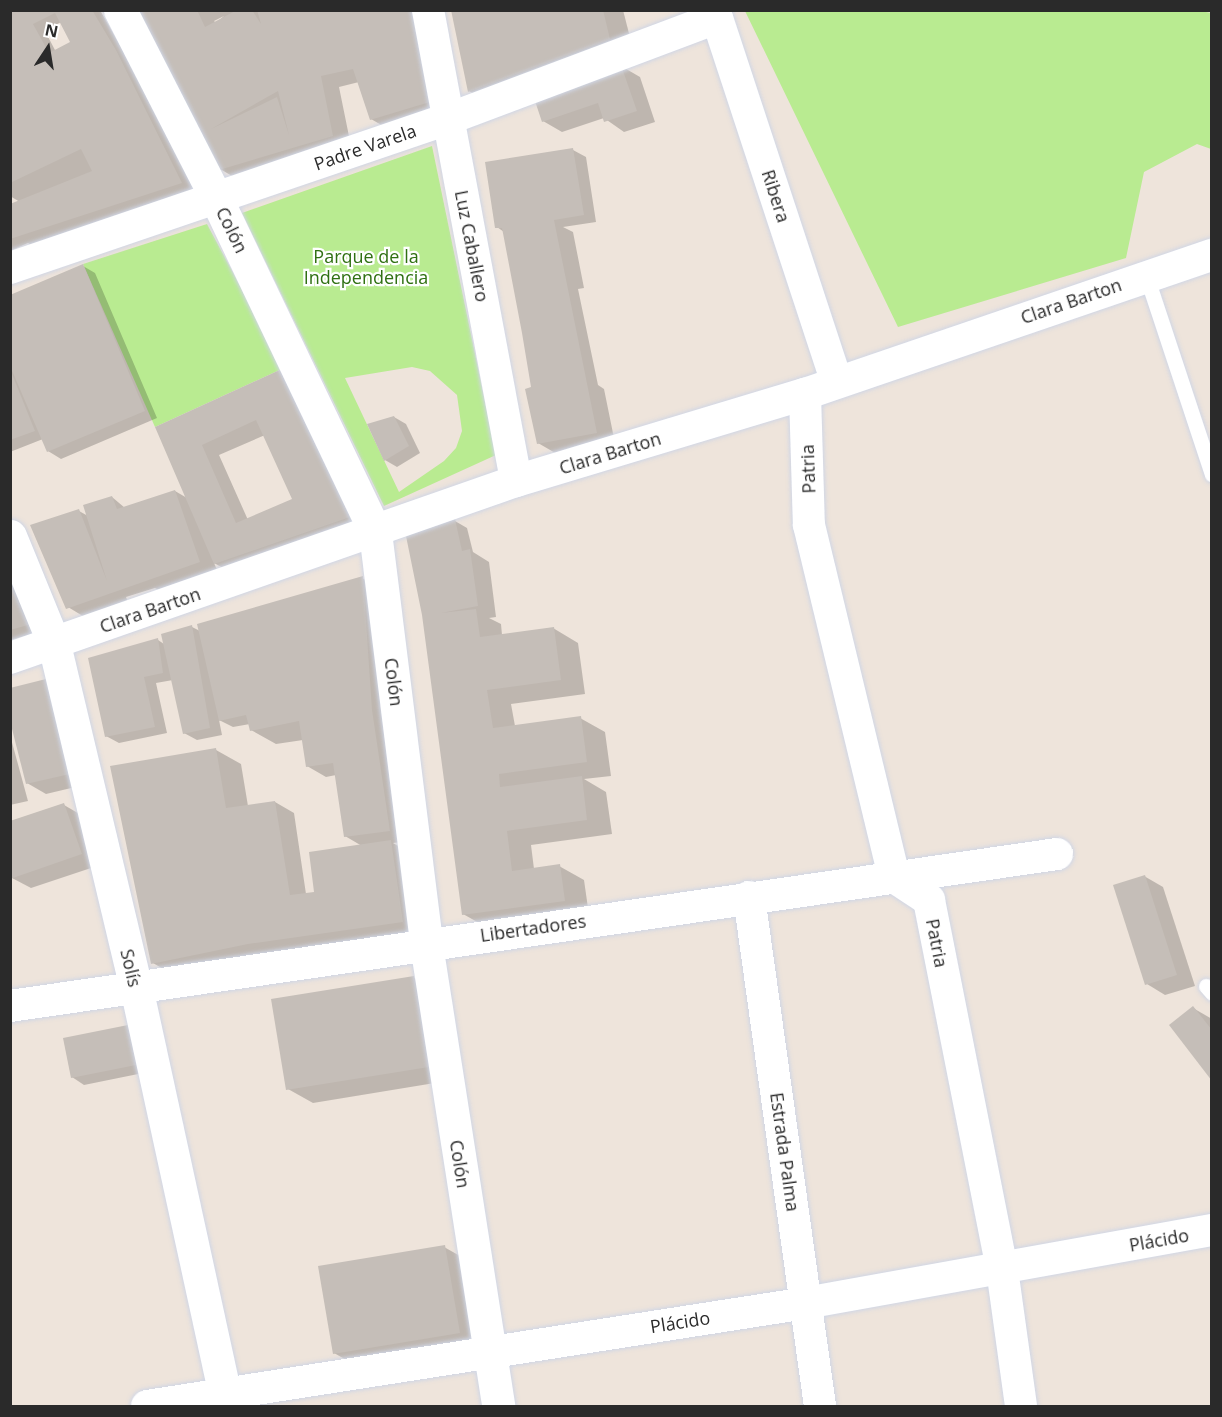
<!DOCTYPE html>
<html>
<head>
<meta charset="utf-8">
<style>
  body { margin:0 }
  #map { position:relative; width:1222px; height:1417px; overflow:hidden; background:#eee4db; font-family:"Open Sans",sans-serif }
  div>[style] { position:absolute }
  .green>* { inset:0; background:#b9eb91 }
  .shadow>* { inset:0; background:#0003 }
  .building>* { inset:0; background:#c5beb8 }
  .roads { filter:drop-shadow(0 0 2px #d0d6e5) drop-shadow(0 0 2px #d0d6e5) }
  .lane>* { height:15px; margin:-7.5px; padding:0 7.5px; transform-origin:7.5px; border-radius:7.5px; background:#fff }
  .street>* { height:32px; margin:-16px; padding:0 16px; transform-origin:16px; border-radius:16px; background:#fff }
  .secondary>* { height:33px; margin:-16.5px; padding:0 16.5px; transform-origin:16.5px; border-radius:16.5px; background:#fff }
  span { translate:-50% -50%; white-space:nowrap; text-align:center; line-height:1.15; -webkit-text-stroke:4.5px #fff; paint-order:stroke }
  .street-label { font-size:18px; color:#2a2a2a }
  .park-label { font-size:18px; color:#2f7012 }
  .frame { position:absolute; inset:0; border:12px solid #2a2a2a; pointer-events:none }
  .north { position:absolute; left:18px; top:18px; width:60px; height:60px; -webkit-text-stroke:4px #fff; paint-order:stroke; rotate:12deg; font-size:16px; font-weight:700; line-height:24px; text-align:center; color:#2a2a2a }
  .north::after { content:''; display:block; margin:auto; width:21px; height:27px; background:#2a2a2a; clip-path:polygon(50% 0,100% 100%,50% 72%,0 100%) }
</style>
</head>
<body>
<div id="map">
  <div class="green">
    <div style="clip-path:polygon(1201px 11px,1211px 13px,1211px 149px,1197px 144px,1144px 172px,1126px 258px,898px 327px,745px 11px)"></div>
    <div style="clip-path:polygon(evenodd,432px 146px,496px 455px,384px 506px,242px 213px,432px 146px,412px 367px,430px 371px,457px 395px,462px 431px,456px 448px,444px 461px,399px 492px,345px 378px,412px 367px)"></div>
    <div style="clip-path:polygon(207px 224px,284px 368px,155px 427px,83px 264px)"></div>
  </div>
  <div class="shadow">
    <div style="clip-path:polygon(evenodd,10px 10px,100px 10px,206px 197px,41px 251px,28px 243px,10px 251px,10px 206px,20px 202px,10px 196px,10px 10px,61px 22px,72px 43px,56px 52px,45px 31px,61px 22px)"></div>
    <div style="clip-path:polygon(evenodd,133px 10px,430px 10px,448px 113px,390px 130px,371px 119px,359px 82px,339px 87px,351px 146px,239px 180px,220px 169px,133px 10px,224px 16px,216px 23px,214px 21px,224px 16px)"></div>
    <div style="clip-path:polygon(453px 10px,623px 10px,634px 53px,494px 105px,469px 91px)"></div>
    <div style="clip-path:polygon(621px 66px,640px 77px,655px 122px,624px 132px,604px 118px,562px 132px,543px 121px)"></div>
    <div style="clip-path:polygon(573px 150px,586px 157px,596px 222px,563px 227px,573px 232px,584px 288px,578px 289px,598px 385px,604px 389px,615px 443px,557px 454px,538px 443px,535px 388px,504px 232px,497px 227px)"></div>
    <div style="clip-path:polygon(83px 266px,95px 273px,157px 418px,61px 459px,48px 451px,43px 439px,10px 452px,10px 296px)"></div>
    <div style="clip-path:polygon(evenodd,284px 370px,368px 528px,234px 574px,214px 563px,218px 572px,161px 591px,155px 588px,126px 597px,128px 602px,86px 618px,68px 607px,79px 511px,88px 516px,112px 497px,125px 508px,175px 491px,187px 498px,157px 428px,284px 370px,265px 435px,294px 500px,248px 520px,219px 455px,265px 435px)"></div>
    <div style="clip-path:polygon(394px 417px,406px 424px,420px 453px,397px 467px,385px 460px)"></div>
    <div style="clip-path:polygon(455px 521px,467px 528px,473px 552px,489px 562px,496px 617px,489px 618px,501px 624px,502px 635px,553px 628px,578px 643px,585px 694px,511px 704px,515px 726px,580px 718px,605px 732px,611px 776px,584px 779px,606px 792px,612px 834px,531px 845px,534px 869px,559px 866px,584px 880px,589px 915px,488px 928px,463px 914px,423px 615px)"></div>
    <div style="clip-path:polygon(10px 570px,40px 632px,10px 640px)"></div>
    <div style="clip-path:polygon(362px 578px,387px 592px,408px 841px,393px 843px,409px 852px,421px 932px,177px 977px,153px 963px,216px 750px,241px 764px,248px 806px,275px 802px,294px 813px,306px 894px,316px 893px,362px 846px,345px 836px,336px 775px,326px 777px,307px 766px,303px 740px,276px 744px,251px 730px,250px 724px,233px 727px,219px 720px,222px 735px,197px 740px,184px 733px,173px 680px,156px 683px,167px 733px,119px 743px,106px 736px,158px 640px,164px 644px,192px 627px,200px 631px)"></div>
    <div style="clip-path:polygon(10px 715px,88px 784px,46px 794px,27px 783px)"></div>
    <div style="clip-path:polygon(10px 735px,28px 801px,10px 805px)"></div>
    <div style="clip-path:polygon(64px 805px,83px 816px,100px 865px,31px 888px,12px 878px)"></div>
    <div style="clip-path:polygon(1144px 876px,1163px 887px,1195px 986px,1165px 995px,1147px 984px)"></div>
    <div style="clip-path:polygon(414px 978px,439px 992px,453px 1080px,313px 1103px,288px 1089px)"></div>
    <div style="clip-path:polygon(1193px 1008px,1212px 1019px,1212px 1078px)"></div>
    <div style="clip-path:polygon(128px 1026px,148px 1072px,84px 1085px,72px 1077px)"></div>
    <div style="clip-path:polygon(444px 1247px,469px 1261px,484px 1346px,359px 1367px,334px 1353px)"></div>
  </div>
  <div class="building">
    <div style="clip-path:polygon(evenodd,10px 10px,92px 10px,116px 50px,182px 183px,10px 239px,10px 204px,92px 171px,81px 149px,10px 183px,10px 10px,55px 13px,70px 42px,49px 53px,33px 24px,55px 13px)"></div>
    <div style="clip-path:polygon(evenodd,132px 10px,197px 10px,205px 27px,237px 10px,252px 10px,261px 24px,257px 10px,416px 10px,430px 102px,370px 120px,353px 69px,321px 76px,333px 136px,219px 170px,132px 10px,278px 91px,289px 135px,277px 97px,211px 129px,278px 91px)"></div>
    <div style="clip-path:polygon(451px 10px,603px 10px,610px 39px,468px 92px)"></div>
    <div style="clip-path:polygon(621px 65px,637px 111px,604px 122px,598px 103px,542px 122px,533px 95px)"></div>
    <div style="clip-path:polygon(573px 148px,584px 215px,554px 220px,597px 433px,537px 444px,525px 389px,531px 387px,522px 333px,502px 228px,495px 228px,485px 162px)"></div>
    <div style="clip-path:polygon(83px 264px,145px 411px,47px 452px,10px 366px,10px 295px)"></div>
    <div style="clip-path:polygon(evenodd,284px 368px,350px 517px,214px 564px,155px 427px,284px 368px,256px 420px,292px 499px,236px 523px,202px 445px,256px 420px)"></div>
    <div style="clip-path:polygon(10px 369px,35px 431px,10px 440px)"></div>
    <div style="clip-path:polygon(394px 416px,409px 446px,384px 461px,367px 424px)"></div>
    <div style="clip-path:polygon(175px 490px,200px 562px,66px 609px,30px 525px,79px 509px,107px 581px,83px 505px,112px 496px,117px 509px)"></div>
    <div style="clip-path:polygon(455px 519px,462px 551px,470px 549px,478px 606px,441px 613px,476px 609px,480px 637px,554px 627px,561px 680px,487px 690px,493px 728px,581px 716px,587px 762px,499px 774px,500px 787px,582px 776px,587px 820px,507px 831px,512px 871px,560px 864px,565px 901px,462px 915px,422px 615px,406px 536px)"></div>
    <div style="clip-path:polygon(363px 576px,372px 710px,390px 831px,344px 837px,333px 763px,306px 767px,299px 721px,250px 731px,246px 715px,219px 721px,197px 624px)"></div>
    <div style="clip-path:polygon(10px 583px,28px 625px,10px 630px)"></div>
    <div style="clip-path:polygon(192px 625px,210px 728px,183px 734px,161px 634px)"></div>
    <div style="clip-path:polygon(158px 638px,163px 673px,144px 677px,155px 727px,105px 737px,88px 658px)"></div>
    <div style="clip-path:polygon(46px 679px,70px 774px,26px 784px,10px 721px,10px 688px)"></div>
    <div style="clip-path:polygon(216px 748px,226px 808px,275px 801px,290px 895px,314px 892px,309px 852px,391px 840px,403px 922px,248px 944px,151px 964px,110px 766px)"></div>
    <div style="clip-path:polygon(64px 803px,82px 854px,10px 879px,10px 821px)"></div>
    <div style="clip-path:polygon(1145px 875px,1177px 975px,1145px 985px,1113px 885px)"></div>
    <div style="clip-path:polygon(414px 976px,429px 1067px,286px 1090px,271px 999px)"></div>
    <div style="clip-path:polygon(1193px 1006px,1212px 1030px,1212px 1081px,1169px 1025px)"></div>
    <div style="clip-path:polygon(128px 1025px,136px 1065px,71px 1078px,63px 1038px)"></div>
    <div style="clip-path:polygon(445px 1245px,460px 1333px,333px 1354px,318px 1266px)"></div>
  </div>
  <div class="roads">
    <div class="lane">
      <div style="left:1146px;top:275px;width:210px;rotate:71.7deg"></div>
      <div style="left:1206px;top:986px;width:9px;rotate:49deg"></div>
    </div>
    <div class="street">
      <div style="left:428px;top:10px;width:479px;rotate:79.4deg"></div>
      <div style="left:10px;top:268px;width:463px;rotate:-18.8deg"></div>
      <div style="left:448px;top:119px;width:287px;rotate:-20.6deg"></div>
      <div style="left:717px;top:18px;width:383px;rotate:71.8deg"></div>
      <div style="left:805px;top:394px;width:131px;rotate:88.3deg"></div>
      <div style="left:809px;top:525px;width:362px;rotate:76.4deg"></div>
      <div style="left:894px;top:877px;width:42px;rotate:33.3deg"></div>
      <div style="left:929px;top:900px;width:376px;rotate:78.8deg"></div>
      <div style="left:1002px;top:1269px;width:138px;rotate:82.1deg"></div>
      <div style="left:10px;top:658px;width:536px;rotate:-19.28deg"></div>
      <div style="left:516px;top:481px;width:302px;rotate:-16.8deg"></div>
      <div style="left:805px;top:394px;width:430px;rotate:-18.9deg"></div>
      <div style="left:749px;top:897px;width:514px;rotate:82.06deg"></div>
      <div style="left:10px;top:1006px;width:1058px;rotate:-8.26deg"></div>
      <div style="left:147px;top:1406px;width:667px;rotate:-8.88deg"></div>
      <div style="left:806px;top:1303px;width:413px;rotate:-10.2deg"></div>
    </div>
    <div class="secondary">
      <div style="left:120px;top:10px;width:211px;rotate:62.9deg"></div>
      <div style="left:216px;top:198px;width:370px;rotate:64.5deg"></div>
      <div style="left:375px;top:532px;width:415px;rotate:82.9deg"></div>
      <div style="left:426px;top:944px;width:468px;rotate:81.1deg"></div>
      <div style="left:10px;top:536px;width:117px;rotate:67.8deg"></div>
      <div style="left:54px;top:644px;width:353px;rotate:76.6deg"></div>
      <div style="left:136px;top:987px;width:429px;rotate:77.7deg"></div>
    </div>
  </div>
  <div class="street-label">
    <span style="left:365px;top:147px;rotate:-19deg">Padre Varela</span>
    <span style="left:776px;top:196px;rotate:72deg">Ribera</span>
    <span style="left:232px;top:230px;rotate:64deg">Colón</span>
    <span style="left:472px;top:246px;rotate:79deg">Luz Caballero</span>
    <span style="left:1071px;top:301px;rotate:-19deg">Clara Barton</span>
    <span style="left:610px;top:453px;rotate:-17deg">Clara Barton</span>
    <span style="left:808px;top:469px;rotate:-92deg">Patria</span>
    <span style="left:150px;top:610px;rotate:-19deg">Clara Barton</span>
    <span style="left:394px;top:682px;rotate:83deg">Colón</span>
    <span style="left:533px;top:928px;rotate:-8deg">Libertadores</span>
    <span style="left:937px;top:943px;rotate:79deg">Patria</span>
    <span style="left:131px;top:968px;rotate:77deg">Solís</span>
    <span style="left:785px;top:1152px;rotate:82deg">Estrada Palma</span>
    <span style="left:460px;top:1164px;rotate:81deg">Colón</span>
    <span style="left:1159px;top:1240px;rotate:-10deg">Plácido</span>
    <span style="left:680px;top:1322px;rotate:-9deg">Plácido</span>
  </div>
  <div class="park-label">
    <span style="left:366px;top:267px">Parque de la<br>Independencia</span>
  </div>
  <div class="frame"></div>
  <div class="north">N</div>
</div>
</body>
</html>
